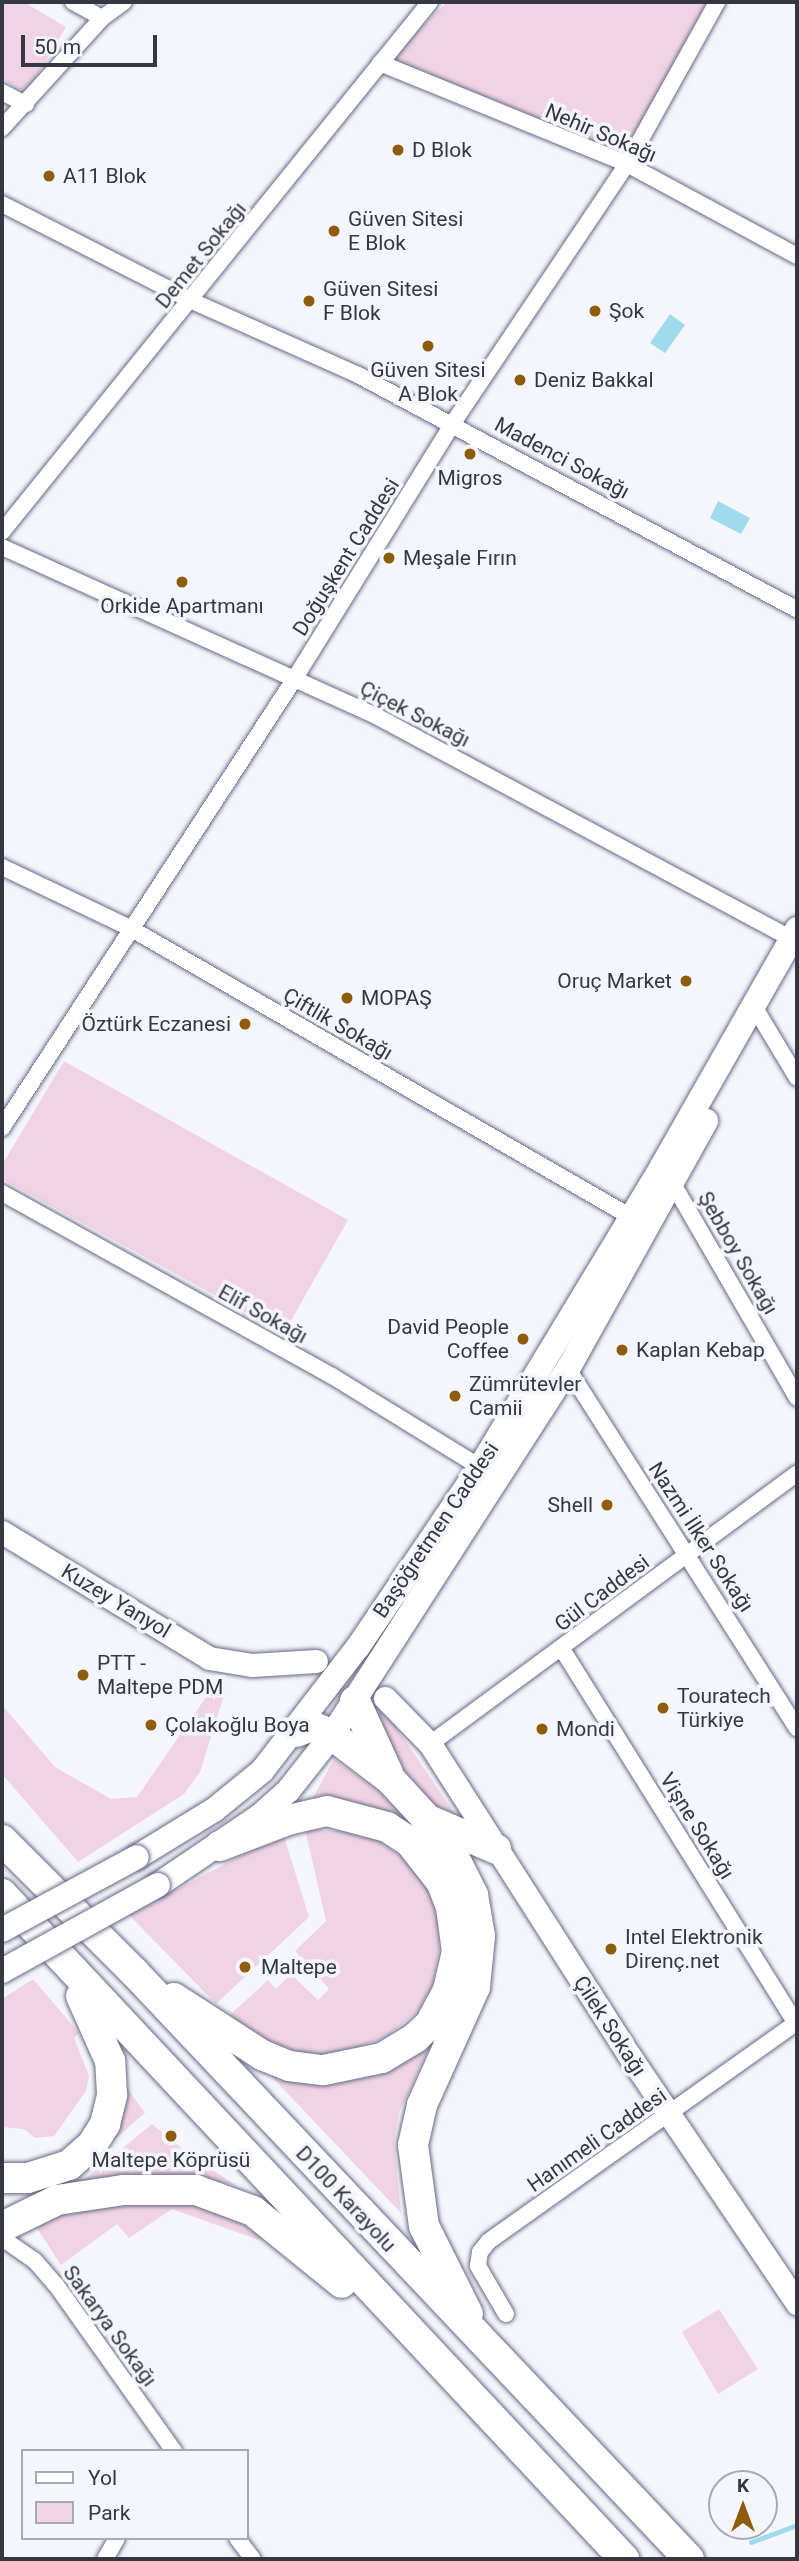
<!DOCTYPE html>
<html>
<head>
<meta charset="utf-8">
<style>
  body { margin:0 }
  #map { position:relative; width:799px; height:2561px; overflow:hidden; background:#f5f6fc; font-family:Roboto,sans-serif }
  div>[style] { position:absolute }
  .green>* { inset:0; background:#f0d4e5 }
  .water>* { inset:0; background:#a0dbed }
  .stream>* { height:5px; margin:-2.5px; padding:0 2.5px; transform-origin:2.5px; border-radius:2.5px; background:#a0dbed }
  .roads { filter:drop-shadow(0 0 2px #666985) drop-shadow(0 0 2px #666985) }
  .street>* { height:16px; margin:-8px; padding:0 8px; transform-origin:8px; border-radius:8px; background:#fff }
  .secondary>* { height:23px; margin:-11.5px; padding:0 11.5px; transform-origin:11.5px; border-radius:11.5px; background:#fff }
  .primary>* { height:24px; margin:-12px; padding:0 12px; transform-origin:12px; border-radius:12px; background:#fff }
  .highway>* { height:30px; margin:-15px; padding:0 15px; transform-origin:15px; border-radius:15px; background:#fff }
  .bridges { filter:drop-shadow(0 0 2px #666985) drop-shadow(0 0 2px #666985) }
  .primary-bridge>* { height:24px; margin:-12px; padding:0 12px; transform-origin:12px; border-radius:12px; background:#fff }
  .dots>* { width:19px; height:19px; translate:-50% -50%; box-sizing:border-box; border:4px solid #f5f6fc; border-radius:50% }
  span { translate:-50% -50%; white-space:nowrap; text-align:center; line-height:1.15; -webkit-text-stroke:7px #f5f6fc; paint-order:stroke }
  .street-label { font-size:21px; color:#353743 }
  .poi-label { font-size:21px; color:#353743 }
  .left { translate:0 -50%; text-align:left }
  .right { translate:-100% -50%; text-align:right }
  .frame { position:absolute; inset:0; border:4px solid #353743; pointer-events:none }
  .legend { position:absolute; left:21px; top:2449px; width:228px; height:91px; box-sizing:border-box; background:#f5f6fc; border:2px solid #a8aab2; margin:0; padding:9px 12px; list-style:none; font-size:21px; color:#353743 }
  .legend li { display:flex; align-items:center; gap:14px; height:35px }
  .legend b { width:35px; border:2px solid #a8aab2 }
  .north { position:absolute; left:708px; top:2470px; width:70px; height:70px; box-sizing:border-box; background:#f5f6fc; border:2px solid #a8aab2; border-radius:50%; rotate:0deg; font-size:19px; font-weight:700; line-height:28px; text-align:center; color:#353743 }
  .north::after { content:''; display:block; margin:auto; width:24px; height:32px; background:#8f5c0b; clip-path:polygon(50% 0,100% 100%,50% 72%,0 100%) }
  .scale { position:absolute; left:21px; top:35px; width:136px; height:32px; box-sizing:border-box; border:4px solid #353743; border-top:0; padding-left:9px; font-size:21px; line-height:24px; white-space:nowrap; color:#353743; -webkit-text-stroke:5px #f5f6fc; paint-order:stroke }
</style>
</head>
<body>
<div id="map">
  <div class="green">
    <div style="clip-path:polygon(2px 2px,24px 2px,66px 27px,27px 93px,2px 79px)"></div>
    <div style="clip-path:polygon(447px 2px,707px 2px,629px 164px,382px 65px)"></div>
    <div style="clip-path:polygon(64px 1061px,348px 1220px,284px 1333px,2px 1179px,2px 1165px)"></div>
    <div style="clip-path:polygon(213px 1687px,226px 1689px,200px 1772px,184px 1794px,78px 1862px,2px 1774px,2px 1705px,55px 1767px,111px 1799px,137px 1797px)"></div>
    <div style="clip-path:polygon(383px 1708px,459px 1820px,429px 1804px,384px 1752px,371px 1721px)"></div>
    <div style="clip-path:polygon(334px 1759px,377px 1790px,422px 1834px,310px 1803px)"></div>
    <div style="clip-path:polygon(305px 1829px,343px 1831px,378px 1840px,407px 1861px,427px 1888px,438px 1919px,439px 1950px,432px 1987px,417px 2012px,386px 2037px,333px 2057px,302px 2056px,264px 2042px,230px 2015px,268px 1980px,276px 1989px,291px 1974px,318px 2000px,329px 1989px,295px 1951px,326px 1921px)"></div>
    <div style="clip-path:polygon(283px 1833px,309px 1917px,216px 2004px,129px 1915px)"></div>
    <div style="clip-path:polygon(33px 1979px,79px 2033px,74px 2038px,89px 2076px,86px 2091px,54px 2136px,35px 2138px,24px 2129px,2px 2127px,2px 1999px)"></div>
    <div style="clip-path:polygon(432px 2041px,399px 2113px,394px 2142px,401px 2213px,271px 2076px,333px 2084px,355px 2079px)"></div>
    <div style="clip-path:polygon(125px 2085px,145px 2113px,64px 2183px,95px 2151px)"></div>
    <div style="clip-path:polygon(152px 2124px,186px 2152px,235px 2185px,185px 2175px,78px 2185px)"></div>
    <div style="clip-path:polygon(179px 2194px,266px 2232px,259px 2240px,172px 2209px,129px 2238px,117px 2224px,61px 2265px,33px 2222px,104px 2199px)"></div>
    <div style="clip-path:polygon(719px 2309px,758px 2369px,718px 2394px,682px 2332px)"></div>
  </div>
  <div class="water">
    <div style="clip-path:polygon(670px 314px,685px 325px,665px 353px,650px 343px)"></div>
    <div style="clip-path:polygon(718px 501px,750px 518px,741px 534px,710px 518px)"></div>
  </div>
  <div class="stream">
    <div style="left:751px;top:2542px;width:49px;rotate:-20.3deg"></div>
  </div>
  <div class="roads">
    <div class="street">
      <div style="left:73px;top:2px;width:33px;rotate:29deg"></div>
      <div style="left:380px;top:63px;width:267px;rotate:22.2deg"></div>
      <div style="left:627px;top:164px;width:193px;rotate:28.4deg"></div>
      <div style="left:2px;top:92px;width:27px;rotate:27deg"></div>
      <div style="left:2px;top:128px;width:149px;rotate:-47.7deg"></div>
      <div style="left:102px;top:18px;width:27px;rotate:-36deg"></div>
      <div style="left:2px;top:204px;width:213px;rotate:27deg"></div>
      <div style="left:192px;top:301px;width:182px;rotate:24deg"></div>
      <div style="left:358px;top:375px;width:497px;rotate:28.1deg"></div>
      <div style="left:2px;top:532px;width:681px;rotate:-51.08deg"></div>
      <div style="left:2px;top:547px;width:410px;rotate:24.3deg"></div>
      <div style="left:376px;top:716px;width:478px;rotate:28.2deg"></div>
      <div style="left:2px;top:867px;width:142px;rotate:25.5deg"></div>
      <div style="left:130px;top:928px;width:586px;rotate:29.98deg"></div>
      <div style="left:752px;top:1003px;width:87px;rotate:59deg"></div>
      <div style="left:2px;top:1128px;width:537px;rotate:-56.93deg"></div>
      <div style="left:295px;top:678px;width:300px;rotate:-58.2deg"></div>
      <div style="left:453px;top:423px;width:312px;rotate:-56.1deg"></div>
      <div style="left:627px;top:164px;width:185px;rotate:-60.9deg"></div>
      <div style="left:669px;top:1177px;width:255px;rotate:59.9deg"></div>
      <div style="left:2px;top:1193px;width:377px;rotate:29deg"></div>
      <div style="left:332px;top:1376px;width:183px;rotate:31.6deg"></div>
      <div style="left:568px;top:1369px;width:426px;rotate:57.5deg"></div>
      <div style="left:562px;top:1649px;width:443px;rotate:58deg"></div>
      <div style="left:430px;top:1744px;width:456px;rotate:-36.4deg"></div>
      <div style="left:2px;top:2238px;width:40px;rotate:34.9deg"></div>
      <div style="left:35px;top:2261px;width:32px;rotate:49deg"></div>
      <div style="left:56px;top:2285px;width:204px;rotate:54.6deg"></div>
      <div style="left:506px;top:2314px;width:56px;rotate:-120.3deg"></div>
      <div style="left:478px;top:2266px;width:14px;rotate:-82deg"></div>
      <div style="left:480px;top:2252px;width:14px;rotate:-51deg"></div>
      <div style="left:489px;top:2241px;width:378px;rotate:-35.4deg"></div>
      <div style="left:237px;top:2538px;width:26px;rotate:53deg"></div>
      <div style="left:105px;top:2559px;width:24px;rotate:-60deg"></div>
    </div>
    <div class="secondary">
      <div style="left:2px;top:1532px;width:242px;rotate:31.3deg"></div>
      <div style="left:209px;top:1658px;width:44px;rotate:9.2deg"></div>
      <div style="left:252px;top:1665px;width:64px;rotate:-3.6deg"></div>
      <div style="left:385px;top:1698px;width:64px;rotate:45.6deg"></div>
      <div style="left:430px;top:1744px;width:369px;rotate:57.4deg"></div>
      <div style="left:629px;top:2055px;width:300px;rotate:55.9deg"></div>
    </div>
    <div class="primary">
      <div style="left:137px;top:1857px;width:90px;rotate:-31.4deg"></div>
      <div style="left:214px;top:1810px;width:62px;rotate:-39.1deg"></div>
      <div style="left:262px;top:1771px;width:157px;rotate:-52.3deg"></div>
      <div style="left:358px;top:1647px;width:217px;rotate:-55.9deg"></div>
      <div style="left:480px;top:1467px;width:352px;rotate:-58.8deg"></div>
      <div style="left:662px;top:1166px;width:273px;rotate:-60.3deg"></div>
      <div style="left:158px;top:1885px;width:123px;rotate:-34.1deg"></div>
      <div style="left:260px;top:1816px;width:38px;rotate:-42deg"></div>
      <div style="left:288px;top:1791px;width:71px;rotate:-51.8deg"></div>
      <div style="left:332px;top:1735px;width:435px;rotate:-57.2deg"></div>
      <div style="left:568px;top:1369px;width:284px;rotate:-60.9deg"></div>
    </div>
    <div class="highway">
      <div style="left:355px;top:1701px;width:79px;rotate:65.4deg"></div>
      <div style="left:296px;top:1732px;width:17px;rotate:-21deg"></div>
      <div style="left:312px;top:1726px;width:22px;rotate:24deg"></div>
      <div style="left:332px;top:1735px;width:74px;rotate:37.3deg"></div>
      <div style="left:391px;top:1780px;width:80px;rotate:47.5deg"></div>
      <div style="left:445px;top:1839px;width:63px;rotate:63.4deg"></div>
      <div style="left:473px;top:1895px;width:42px;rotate:80.3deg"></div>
      <div style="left:480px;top:1936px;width:51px;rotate:95.6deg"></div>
      <div style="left:475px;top:1987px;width:129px;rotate:114.2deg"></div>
      <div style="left:422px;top:2105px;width:41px;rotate:102.7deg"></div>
      <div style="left:413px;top:2145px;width:82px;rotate:82.3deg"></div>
      <div style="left:424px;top:2226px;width:98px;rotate:63.4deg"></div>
      <div style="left:431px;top:1821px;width:71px;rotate:23.3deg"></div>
      <div style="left:2px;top:1840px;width:187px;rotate:45deg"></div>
      <div style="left:134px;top:1972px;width:808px;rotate:46.61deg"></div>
      <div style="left:2px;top:1894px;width:911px;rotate:46.91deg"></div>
      <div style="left:174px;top:1998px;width:105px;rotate:32.9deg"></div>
      <div style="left:262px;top:2055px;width:29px;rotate:22deg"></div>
      <div style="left:289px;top:2066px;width:35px;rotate:7deg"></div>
      <div style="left:324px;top:2070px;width:59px;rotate:-11.7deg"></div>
      <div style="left:382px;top:2058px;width:39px;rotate:-31deg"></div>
      <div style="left:415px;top:2038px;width:21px;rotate:-43deg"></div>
      <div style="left:430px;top:2024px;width:38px;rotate:-62deg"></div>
      <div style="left:448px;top:1990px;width:39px;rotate:-77deg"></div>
      <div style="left:457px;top:1952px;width:45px;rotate:-97.6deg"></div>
      <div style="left:451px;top:1907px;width:26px;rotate:-111deg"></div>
      <div style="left:442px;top:1883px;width:52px;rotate:-128deg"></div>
      <div style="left:410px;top:1842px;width:27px;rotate:-147deg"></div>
      <div style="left:387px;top:1827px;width:62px;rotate:-165.1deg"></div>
      <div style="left:327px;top:1811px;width:40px;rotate:167deg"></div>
      <div style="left:288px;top:1820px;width:73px;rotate:159.1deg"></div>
      <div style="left:2px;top:2178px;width:26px"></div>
      <div style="left:28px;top:2178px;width:43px;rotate:-17.6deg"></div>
      <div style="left:69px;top:2165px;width:30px;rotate:-41deg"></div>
      <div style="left:92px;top:2145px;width:25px;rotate:-58deg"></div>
      <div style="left:105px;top:2124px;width:30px;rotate:-76deg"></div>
      <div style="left:112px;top:2095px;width:34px;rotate:-93deg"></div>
      <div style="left:110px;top:2061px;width:71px;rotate:-114deg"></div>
      <div style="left:2px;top:2227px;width:61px;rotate:-26.1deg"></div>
      <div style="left:57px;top:2200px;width:68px;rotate:-8.5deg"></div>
      <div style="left:124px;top:2190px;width:72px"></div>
      <div style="left:196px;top:2190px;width:61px;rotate:20.2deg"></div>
      <div style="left:253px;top:2211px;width:114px;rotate:39deg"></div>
    </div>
  </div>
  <div class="bridges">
    <div class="primary-bridge">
      <div style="left:2px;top:1930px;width:153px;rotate:-28.4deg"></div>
      <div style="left:2px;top:1971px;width:178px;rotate:-28.9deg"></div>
    </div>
  </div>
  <div class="dots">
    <div style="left:398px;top:150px;background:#8f5c0b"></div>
    <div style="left:49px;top:176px;background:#8f5c0b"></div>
    <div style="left:334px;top:231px;background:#8f5c0b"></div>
    <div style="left:309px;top:301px;background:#8f5c0b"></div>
    <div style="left:595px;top:311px;background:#8f5c0b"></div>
    <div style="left:428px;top:346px;background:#8f5c0b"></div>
    <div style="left:520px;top:380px;background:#8f5c0b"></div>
    <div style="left:470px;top:454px;background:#8f5c0b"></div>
    <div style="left:389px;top:558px;background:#8f5c0b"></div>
    <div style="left:182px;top:582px;background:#8f5c0b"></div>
    <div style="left:686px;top:981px;background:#8f5c0b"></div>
    <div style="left:347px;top:998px;background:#8f5c0b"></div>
    <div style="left:245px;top:1024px;background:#8f5c0b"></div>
    <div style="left:523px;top:1339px;background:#8f5c0b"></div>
    <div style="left:622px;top:1350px;background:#8f5c0b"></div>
    <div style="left:455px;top:1396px;background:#8f5c0b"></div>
    <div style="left:607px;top:1505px;background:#8f5c0b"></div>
    <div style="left:83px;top:1675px;background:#8f5c0b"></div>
    <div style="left:663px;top:1708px;background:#8f5c0b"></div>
    <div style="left:151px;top:1725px;background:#8f5c0b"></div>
    <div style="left:542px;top:1729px;background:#8f5c0b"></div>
    <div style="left:611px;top:1949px;background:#8f5c0b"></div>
    <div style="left:245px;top:1967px;background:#8f5c0b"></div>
    <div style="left:171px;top:2136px;background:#8f5c0b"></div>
  </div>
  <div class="street-label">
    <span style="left:601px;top:133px;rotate:23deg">Nehir Sokağı</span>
    <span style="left:201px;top:255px;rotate:-51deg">Demet Sokağı</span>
    <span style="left:562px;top:458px;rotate:28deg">Madenci Sokağı</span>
    <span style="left:346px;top:557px;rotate:-58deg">Doğuşkent Caddesi</span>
    <span style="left:415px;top:714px;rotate:27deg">Çiçek Sokağı</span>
    <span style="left:338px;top:1024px;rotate:30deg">Çiftlik Sokağı</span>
    <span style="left:738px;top:1253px;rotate:60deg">Şebboy Sokağı</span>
    <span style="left:263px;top:1314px;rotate:29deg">Elif Sokağı</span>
    <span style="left:436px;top:1530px;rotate:-56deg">Başöğretmen Caddesi</span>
    <span style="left:701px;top:1537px;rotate:57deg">Nazmi İlker Sokağı</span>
    <span style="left:602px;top:1593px;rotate:-37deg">Gül Caddesi</span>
    <span style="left:116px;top:1601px;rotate:31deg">Kuzey Yanyol</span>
    <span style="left:697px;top:1826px;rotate:58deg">Vişne Sokağı</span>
    <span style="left:610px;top:2026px;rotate:57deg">Çilek Sokağı</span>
    <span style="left:597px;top:2140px;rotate:-35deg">Hanımeli Caddesi</span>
    <span style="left:346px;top:2199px;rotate:47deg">D100 Karayolu</span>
    <span style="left:110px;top:2326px;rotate:54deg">Sakarya Sokağı</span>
  </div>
  <div class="poi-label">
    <span class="left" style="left:412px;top:150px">D Blok</span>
    <span class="left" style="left:63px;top:176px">A11 Blok</span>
    <span class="left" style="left:348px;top:231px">Güven Sitesi<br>E Blok</span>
    <span class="left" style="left:323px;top:301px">Güven Sitesi<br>F Blok</span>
    <span class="left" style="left:609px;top:311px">Şok</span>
    <span style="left:428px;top:382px">Güven Sitesi<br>A Blok</span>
    <span class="left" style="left:534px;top:380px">Deniz Bakkal</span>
    <span style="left:470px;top:478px">Migros</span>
    <span class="left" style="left:403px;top:558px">Meşale Fırın</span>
    <span style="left:182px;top:606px">Orkide Apartmanı</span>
    <span class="right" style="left:672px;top:981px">Oruç Market</span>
    <span class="left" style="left:361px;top:998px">MOPAŞ</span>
    <span class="right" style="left:231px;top:1024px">Öztürk Eczanesi</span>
    <span class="right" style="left:509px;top:1339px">David People<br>Coffee</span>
    <span class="left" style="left:636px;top:1350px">Kaplan Kebap</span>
    <span class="left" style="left:469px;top:1396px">Zümrütevler<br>Camii</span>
    <span class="right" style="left:593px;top:1505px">Shell</span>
    <span class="left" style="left:97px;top:1675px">PTT -<br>Maltepe PDM</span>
    <span class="left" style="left:677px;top:1708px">Touratech<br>Türkiye</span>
    <span class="left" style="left:165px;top:1725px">Çolakoğlu Boya</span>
    <span class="left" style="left:556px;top:1729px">Mondi</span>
    <span class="left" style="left:625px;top:1949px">Intel Elektronik<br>Direnç.net</span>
    <span class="left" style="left:261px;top:1967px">Maltepe</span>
    <span style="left:171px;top:2160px">Maltepe Köprüsü</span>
  </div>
  <div class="frame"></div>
  <ul class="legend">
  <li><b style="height:9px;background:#fff"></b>Yol</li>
  <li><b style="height:19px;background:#f0d4e5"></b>Park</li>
  </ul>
  <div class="north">K</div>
  <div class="scale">50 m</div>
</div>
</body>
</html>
